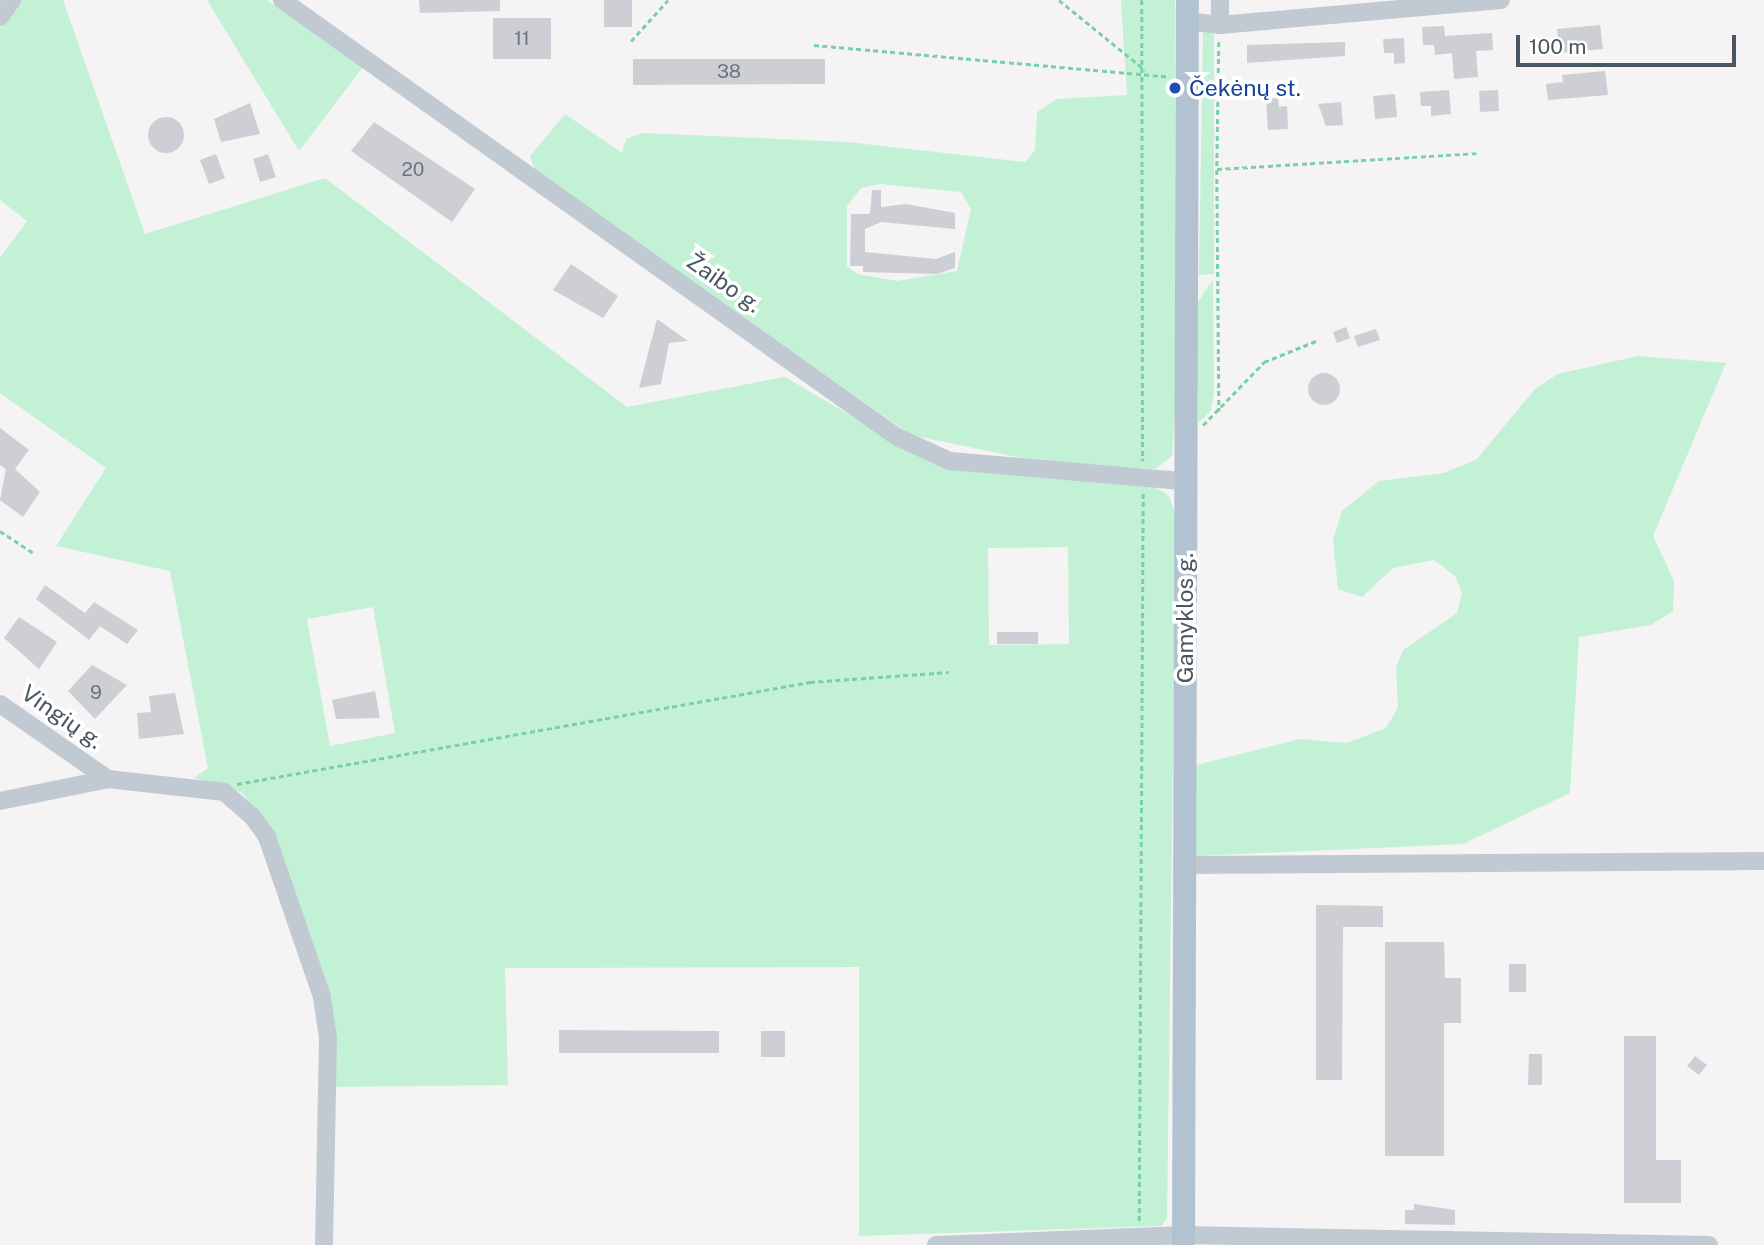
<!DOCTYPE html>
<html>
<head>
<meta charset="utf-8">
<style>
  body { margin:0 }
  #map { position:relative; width:1764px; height:1245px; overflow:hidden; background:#f5f3f3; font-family:"Public Sans",sans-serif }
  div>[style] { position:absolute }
  .green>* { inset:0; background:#c3f1d5 }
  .building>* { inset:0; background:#cdcfd5 }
  .round { border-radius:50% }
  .path>* { height:2.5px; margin-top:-1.25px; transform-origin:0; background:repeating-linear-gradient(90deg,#7ad0a6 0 5px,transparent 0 8.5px) }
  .minor>* { height:18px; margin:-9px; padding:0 9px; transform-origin:9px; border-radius:9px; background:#c1cad2 }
  .major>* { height:23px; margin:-11.5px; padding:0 11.5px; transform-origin:11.5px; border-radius:11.5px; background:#b3c2d1 }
  .dots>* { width:19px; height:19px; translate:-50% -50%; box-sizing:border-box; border:4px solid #fff; border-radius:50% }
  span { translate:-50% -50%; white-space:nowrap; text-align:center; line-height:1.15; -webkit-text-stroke:7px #fff; paint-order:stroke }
  .number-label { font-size:19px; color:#6b747e }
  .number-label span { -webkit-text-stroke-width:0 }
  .transit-label { font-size:23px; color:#164399 }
  .left { translate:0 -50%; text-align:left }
  .street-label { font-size:23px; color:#4a5661 }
  .scale { position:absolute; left:1516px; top:35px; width:220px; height:32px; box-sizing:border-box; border:4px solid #4a5661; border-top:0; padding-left:9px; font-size:21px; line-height:24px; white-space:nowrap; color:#4a5661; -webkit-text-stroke:5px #fff; paint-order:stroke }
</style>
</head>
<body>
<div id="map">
  <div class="green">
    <div style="clip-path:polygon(evenodd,20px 0,63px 0,145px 234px,325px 178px,627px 407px,785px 377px,932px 463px,1155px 487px,1169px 496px,1176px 516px,1167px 1218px,1161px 1226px,859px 1236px,859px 967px,505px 968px,508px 1085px,335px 1087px,333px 1036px,270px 829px,242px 793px,194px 778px,208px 768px,170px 571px,56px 546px,106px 468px,0 393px,0 258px,27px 221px,0 200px,0 28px,20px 0,1068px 547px,1069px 644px,989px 645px,988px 548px,1068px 547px,20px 0,373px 607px,395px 733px,330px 746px,307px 619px,373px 607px)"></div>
    <div style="clip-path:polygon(207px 0,267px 0,363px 67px,299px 151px)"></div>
    <div style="clip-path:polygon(evenodd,1121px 0,1175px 0,1175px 412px,1172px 456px,1155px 469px,1045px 463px,911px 435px,535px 171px,530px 156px,565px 114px,622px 153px,626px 139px,643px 133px,847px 142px,1025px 162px,1035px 150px,1037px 112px,1057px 99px,1127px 95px,1121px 0,880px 184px,961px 192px,971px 209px,957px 271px,897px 281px,857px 274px,847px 266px,847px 206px,861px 188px,880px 184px)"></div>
    <div style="clip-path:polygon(1203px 27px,1214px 34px,1214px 274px,1199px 275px)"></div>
    <div style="clip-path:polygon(1213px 280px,1214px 393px,1211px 411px,1198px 423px,1197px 303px)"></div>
    <div style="clip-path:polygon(1638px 356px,1726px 363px,1653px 536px,1674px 581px,1673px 611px,1651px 625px,1579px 637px,1570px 793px,1463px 844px,1196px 856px,1196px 765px,1300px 739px,1347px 743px,1386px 728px,1398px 708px,1396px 667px,1403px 650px,1457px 613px,1462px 593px,1455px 576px,1434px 560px,1393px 568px,1362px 597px,1338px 589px,1333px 540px,1342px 511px,1379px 481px,1444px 473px,1477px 459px,1535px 389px,1558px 374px)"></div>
  </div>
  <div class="building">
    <div style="clip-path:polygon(419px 0,500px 0,500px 11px,420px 13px)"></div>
    <div style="clip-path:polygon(604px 0,632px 0,632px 27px,604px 27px)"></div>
    <div style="clip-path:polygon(493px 18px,551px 18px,551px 59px,493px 59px)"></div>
    <div style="clip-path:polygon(1600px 25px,1603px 49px,1559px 53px,1557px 29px)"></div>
    <div style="clip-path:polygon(1444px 26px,1445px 36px,1492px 33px,1493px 50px,1476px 51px,1478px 77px,1454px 79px,1452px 53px,1435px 55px,1434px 45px,1423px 45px,1422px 27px)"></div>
    <div style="clip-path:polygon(1404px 38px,1405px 63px,1394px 64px,1394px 53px,1384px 53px,1383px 39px)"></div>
    <div style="clip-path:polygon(1345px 42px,1345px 56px,1247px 63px,1247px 45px)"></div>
    <div style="clip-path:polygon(633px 59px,825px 59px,825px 84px,633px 85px)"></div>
    <div style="clip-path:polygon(1605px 71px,1608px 95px,1548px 100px,1546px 84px,1563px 82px,1562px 75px)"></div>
    <div style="clip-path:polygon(1449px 90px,1451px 114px,1431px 116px,1431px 106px,1421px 106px,1420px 92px)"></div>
    <div style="clip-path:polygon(1498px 90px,1499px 111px,1480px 112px,1479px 91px)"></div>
    <div style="clip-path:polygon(1395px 94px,1397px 117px,1375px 119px,1373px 96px)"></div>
    <div style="clip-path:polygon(1278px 98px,1279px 107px,1287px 106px,1288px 129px,1268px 130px,1266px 99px)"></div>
    <div style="clip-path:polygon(1341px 102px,1343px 125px,1326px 126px,1318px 104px)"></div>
    <div style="clip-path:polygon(250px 103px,260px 134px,221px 142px,214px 119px)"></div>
    <div class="round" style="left:148px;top:117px;width:36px;height:36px"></div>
    <div style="clip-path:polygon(374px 122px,475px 189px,452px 222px,351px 151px)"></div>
    <div style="clip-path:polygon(216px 154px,225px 178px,209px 184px,200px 160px)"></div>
    <div style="clip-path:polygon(268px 154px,276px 177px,260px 182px,253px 159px)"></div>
    <div style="clip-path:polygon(872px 190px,881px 190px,881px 207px,906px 204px,955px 213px,955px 229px,881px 222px,865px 229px,865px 252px,936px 259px,955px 252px,955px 268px,937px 274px,863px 272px,863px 266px,850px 266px,851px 214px,870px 214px)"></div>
    <div style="clip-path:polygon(571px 264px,618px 296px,603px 318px,553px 290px)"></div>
    <div style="clip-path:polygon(657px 319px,688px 341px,669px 343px,661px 384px,639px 388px)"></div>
    <div style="clip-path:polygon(1346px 327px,1350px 338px,1337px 343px,1333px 332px)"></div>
    <div style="clip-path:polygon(1376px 329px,1380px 340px,1358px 347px,1354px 336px)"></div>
    <div class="round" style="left:1308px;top:373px;width:32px;height:32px"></div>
    <div style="clip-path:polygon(0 428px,29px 450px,15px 469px,40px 492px,23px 517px,0 500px,6px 469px,0 465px)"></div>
    <div style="clip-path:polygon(45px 585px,85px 613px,94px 602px,138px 630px,127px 644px,100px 626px,89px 640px,36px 599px)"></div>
    <div style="clip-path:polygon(19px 617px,57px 642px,39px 669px,4px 638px)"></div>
    <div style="clip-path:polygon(997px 632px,1038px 632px,1038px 644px,997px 644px)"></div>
    <div style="clip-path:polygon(92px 665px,127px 685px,95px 719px,68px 691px)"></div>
    <div style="clip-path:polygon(375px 691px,380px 718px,336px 719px,332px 700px)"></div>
    <div style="clip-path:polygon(175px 693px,184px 734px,139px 739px,137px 713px,151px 712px,149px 696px)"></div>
    <div style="clip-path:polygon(1316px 905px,1383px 906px,1383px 927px,1343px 927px,1342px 1080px,1316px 1080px)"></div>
    <div style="clip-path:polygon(1385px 942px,1444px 942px,1445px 978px,1461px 978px,1461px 1023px,1444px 1023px,1444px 1156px,1385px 1156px)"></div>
    <div style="clip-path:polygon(1509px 964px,1526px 964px,1526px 992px,1509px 992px)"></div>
    <div style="clip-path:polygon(559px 1030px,719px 1031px,719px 1053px,559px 1053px)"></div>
    <div style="clip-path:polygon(761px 1031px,785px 1031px,785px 1057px,761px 1057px)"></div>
    <div style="clip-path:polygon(1624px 1036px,1656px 1036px,1656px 1160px,1681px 1160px,1681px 1203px,1624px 1203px)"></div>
    <div style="clip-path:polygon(1529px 1054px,1542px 1054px,1542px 1085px,1528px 1085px)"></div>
    <div style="clip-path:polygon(1695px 1056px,1707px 1065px,1699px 1075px,1687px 1066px)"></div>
    <div style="clip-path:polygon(1414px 1204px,1455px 1210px,1455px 1225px,1405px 1224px,1405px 1210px,1414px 1210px)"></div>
  </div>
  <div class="path">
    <div style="left:1059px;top:0;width:111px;rotate:39.1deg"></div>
    <div style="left:1142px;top:0;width:461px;rotate:89.9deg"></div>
    <div style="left:631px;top:41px;width:55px;rotate:-47.9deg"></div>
    <div style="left:1219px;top:42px;width:127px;rotate:90.9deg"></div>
    <div style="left:1217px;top:169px;width:260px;rotate:-3.5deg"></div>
    <div style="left:814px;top:45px;width:357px;rotate:5.1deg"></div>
    <div style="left:1217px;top:170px;width:241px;rotate:89.5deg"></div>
    <div style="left:1203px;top:425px;width:88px;rotate:-45.9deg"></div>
    <div style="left:1264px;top:362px;width:56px;rotate:-22deg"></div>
    <div style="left:0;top:531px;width:42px;rotate:33.3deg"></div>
    <div style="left:237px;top:784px;width:582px;rotate:-10.09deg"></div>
    <div style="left:810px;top:682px;width:139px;rotate:-4.1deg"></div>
    <div style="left:1139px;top:1221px;width:729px;rotate:-89.69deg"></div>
  </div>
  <div class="minor">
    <div style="left:282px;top:0;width:754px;rotate:35.4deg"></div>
    <div style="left:897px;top:437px;width:58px;rotate:24.4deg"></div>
    <div style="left:950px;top:461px;width:236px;rotate:4.9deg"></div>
    <div style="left:0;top:17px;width:21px;rotate:-55deg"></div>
    <div style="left:1187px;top:21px;width:33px;rotate:7deg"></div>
    <div style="left:1220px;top:25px;width:282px;rotate:-5.1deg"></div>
    <div style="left:1220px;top:25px;width:25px;rotate:-90deg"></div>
    <div style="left:0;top:704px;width:131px;rotate:34.8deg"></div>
    <div style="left:0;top:801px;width:110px;rotate:-11.5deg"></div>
    <div style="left:108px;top:779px;width:117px;rotate:6.4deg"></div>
    <div style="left:224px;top:792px;width:37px;rotate:41deg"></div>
    <div style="left:252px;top:816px;width:26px;rotate:54deg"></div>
    <div style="left:267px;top:837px;width:169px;rotate:71deg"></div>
    <div style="left:322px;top:997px;width:41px;rotate:81.7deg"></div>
    <div style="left:328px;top:1038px;width:207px;rotate:91.1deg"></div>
    <div style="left:1183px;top:865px;width:581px;rotate:-0.39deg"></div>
    <div style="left:936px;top:1245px;width:247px;rotate:-2.3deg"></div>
    <div style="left:1183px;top:1235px;width:526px;rotate:1.09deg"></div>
  </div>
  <div class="major">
    <div style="left:1183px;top:1245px;width:1245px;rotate:-89.82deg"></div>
  </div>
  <div class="dots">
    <div style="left:1175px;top:88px;background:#1a4fb4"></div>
  </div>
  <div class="number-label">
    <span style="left:522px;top:39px">11</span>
    <span style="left:729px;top:72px">38</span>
    <span style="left:413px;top:170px">20</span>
    <span style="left:96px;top:693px">9</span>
  </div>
  <div class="transit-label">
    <span class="left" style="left:1189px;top:88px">Čekėnų st.</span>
  </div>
  <div class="street-label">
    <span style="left:724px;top:283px;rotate:35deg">Žaibo g.</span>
    <span style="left:1185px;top:618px;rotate:-90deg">Gamyklos g.</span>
    <span style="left:62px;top:717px;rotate:35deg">Vingių g.</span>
  </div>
  <div class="scale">100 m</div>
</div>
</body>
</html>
